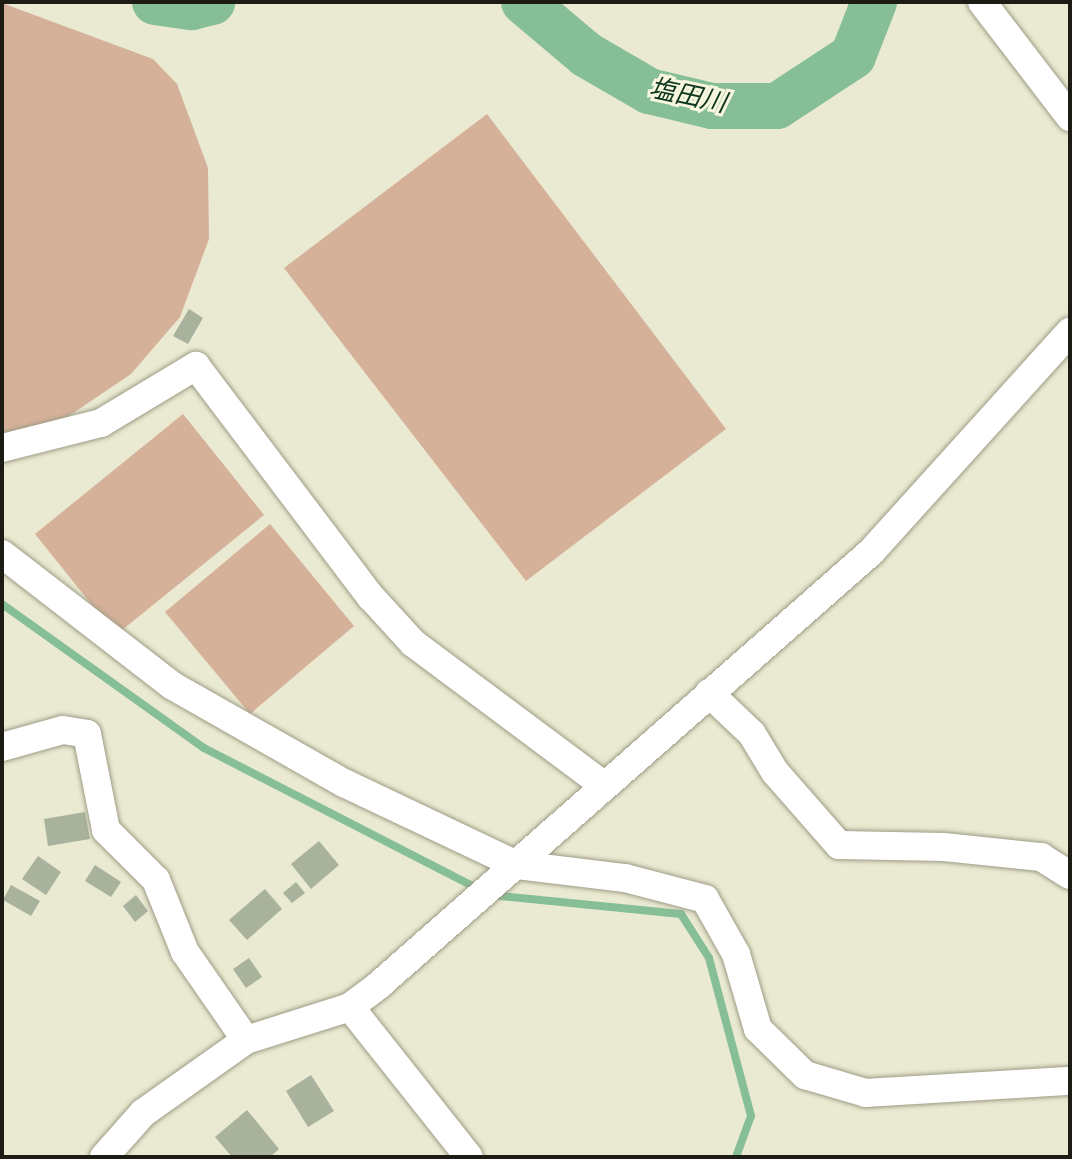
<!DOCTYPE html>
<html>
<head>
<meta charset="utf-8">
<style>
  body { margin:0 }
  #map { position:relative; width:1072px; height:1159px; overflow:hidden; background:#eae9d1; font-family:"PT Sans","Noto Sans JP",sans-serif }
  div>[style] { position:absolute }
  .green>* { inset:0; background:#d6b19a }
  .stream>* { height:8px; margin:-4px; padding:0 4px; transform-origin:4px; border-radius:4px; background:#86bf97 }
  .river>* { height:46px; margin:-23px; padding:0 23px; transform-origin:23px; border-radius:23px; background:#86bf97 }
  .building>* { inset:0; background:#a8b29d }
  .roads { filter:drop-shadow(0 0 2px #9e9c86) drop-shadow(0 0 2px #9e9c86) }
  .street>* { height:28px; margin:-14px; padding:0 14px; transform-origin:14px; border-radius:14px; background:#fff }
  span { translate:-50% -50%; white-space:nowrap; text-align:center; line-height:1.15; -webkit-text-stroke:6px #f8f6de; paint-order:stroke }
  .water-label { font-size:26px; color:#0a371d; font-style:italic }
  .frame { position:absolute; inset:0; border:4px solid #1d1c14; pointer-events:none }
</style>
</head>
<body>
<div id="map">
  <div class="green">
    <div style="clip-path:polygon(2px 3px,153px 59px,177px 84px,208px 168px,209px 239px,180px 317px,131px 374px,54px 426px,2px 434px)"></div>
    <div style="clip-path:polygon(487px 114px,726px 429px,526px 581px,284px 268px)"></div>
    <div style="clip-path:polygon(183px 414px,264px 515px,116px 635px,35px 534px)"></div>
    <div style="clip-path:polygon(270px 524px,354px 626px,250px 714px,165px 612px)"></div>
  </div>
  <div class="stream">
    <div style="left:2px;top:604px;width:248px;rotate:35.5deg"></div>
    <div style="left:204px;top:748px;width:308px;rotate:27.2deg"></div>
    <div style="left:491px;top:895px;width:191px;rotate:5.7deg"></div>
    <div style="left:681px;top:914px;width:52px;rotate:57.5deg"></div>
    <div style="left:709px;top:958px;width:163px;rotate:75.1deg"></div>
    <div style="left:751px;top:1116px;width:44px;rotate:110.1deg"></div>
  </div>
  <div class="river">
    <div style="left:155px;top:2px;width:37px;rotate:8deg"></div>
    <div style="left:192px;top:7px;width:21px;rotate:-14deg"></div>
    <div style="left:524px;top:2px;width:82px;rotate:40.1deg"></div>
    <div style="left:587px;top:55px;width:72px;rotate:30.1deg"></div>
    <div style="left:649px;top:91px;width:65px;rotate:13.4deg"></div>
    <div style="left:712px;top:106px;width:65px"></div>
    <div style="left:777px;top:106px;width:91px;rotate:-33.3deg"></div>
    <div style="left:853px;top:56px;width:58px;rotate:-68.7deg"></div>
  </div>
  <div class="building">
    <div style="clip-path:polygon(189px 309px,203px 318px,188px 344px,173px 336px)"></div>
    <div style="clip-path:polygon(85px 812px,90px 839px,48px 846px,44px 819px)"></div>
    <div style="clip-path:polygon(319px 841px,339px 865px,311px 889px,291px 864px)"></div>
    <div style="clip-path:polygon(38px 856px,61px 872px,46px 895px,22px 879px)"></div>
    <div style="clip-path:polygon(95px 865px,121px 882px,111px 897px,85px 881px)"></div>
    <div style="clip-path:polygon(296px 882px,305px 893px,292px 903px,283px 893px)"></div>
    <div style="clip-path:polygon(11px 885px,40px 901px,31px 916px,3px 900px)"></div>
    <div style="clip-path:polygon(265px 889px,282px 909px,247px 940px,229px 920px)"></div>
    <div style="clip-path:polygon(136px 895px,148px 911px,135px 922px,123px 906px)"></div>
    <div style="clip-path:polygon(249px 958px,262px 977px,246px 988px,233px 969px)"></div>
    <div style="clip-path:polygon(311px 1075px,334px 1111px,308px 1127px,286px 1091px)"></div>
    <div style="clip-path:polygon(247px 1110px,279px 1149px,270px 1157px,232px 1157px,215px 1137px)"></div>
  </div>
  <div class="roads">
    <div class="street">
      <div style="left:982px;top:2px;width:145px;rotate:52.6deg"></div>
      <div style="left:2px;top:448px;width:102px;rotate:-14.2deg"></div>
      <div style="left:101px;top:423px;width:111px;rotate:-31deg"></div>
      <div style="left:196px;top:366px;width:290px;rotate:52.9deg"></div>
      <div style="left:371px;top:597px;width:62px;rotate:47.6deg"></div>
      <div style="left:413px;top:643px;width:236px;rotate:36.7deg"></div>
      <div style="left:2px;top:554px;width:216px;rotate:37.7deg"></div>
      <div style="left:173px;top:686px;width:197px;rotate:29.6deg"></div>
      <div style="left:344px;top:783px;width:191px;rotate:25.4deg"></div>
      <div style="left:517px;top:865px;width:109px;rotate:6.9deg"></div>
      <div style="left:625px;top:878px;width:83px;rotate:14.7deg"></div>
      <div style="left:705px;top:899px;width:63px;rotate:60.6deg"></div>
      <div style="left:736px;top:954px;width:78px;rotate:73.7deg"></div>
      <div style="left:758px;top:1029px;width:66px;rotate:44.4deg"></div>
      <div style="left:805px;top:1075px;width:64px;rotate:16.4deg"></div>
      <div style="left:866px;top:1093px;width:204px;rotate:-3.4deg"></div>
      <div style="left:709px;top:693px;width:59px;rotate:43.6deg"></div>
      <div style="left:752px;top:734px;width:44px;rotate:58.8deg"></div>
      <div style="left:775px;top:772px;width:97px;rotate:48.8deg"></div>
      <div style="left:839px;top:845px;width:105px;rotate:1.1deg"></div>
      <div style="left:944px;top:847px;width:98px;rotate:5.9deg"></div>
      <div style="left:1041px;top:857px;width:34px;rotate:32deg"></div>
      <div style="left:2px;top:747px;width:63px;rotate:-15.6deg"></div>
      <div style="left:63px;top:730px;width:24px;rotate:9deg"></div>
      <div style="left:87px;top:734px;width:98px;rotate:78.8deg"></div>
      <div style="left:106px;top:830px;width:71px;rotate:45deg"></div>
      <div style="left:156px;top:880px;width:78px;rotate:68.1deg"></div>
      <div style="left:185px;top:952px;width:107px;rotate:55.3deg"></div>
      <div style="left:350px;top:1007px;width:191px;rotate:51.6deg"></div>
      <div style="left:104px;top:1157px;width:59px;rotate:-48.4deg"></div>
      <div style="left:143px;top:1113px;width:126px;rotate:-35.3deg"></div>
      <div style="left:246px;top:1040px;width:109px;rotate:-17.6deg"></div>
      <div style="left:350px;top:1007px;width:38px;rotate:-37deg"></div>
      <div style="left:380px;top:984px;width:654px;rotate:-41.34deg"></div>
      <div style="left:871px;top:552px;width:297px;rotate:-47.9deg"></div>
    </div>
  </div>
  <div class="water-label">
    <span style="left:688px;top:95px;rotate:12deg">塩田川</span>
  </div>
  <div class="frame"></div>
</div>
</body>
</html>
